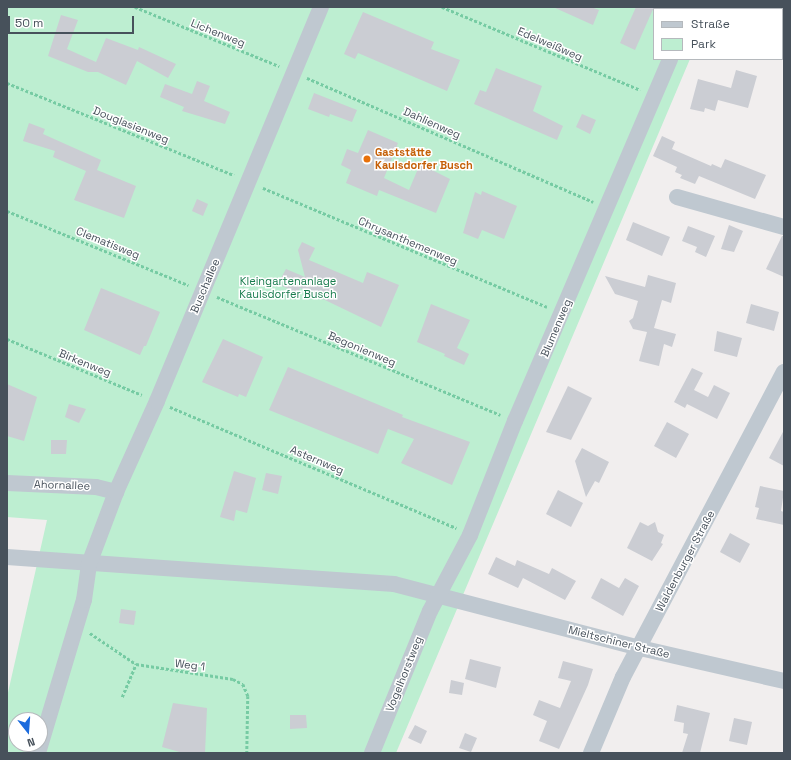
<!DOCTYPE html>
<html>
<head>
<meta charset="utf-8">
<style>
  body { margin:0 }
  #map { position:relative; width:791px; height:760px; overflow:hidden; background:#f1eeee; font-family:"Space Grotesk",sans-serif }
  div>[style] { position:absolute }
  .green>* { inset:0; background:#bdeed1 }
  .building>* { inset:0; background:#cbcdd3 }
  .path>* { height:2.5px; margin-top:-1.25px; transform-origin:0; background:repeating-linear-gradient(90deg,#76cba3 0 3px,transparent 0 5px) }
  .minor>* { height:16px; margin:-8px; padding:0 8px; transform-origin:8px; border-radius:8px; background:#bfc8d0 }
  .dots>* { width:11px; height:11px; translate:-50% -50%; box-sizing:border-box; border:2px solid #fff; border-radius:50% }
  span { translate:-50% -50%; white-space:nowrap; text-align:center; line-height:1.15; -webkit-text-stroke:3px #fff; paint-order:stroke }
  .street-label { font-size:11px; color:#47515b }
  .food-label { font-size:11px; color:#c56008; font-weight:700 }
  .left { translate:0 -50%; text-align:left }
  .park-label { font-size:11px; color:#187c4d }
  .frame { position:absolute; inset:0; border:8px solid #47515b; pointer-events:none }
  .legend { position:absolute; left:653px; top:8px; width:130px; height:52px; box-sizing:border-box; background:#fff; border:1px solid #b5b9bd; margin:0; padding:5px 7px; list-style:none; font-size:12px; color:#47515b }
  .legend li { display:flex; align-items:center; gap:8px; height:20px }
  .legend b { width:20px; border:1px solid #b5b9bd }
  .north { position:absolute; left:8px; top:712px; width:40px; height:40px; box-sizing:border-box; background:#fff; border:1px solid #b5b9bd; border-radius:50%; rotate:163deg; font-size:11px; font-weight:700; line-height:16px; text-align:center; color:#47515b }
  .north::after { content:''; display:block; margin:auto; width:14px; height:18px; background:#1c6bdd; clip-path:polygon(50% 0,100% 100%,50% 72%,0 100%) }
  .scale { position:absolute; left:8px; top:16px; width:126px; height:18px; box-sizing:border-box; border:2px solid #47515b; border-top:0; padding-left:5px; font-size:12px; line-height:14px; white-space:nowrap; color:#47515b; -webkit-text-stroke:3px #fff; paint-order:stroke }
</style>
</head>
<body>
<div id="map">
  <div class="green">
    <div style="clip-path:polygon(evenodd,7px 7px,717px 7px,654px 9px,654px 59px,690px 59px,396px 753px,7px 753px,7px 697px,47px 520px,7px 517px,7px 7px,16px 720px,40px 720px,40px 744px,16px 744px,16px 720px)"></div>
  </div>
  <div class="building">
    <div style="clip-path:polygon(553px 7px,591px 7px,599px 10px,593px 25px)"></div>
    <div style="clip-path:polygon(636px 7px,654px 7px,635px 50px,620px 43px)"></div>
    <div style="clip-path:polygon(363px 12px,434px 42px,431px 49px,460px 60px,447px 91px,358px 53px,355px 59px,344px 54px)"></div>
    <div style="clip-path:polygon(61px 15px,78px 20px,67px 49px,96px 62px,106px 38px,138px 50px,139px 47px,176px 64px,168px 78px,137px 61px,126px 85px,98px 72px,88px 72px,48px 56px)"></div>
    <div style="clip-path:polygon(496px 68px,542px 86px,533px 111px,563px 126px,557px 140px,474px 104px,480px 90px,486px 92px)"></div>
    <div style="clip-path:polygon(736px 70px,757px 76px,748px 108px,718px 100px,715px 111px,705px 108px,704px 112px,690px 109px,698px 79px,731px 88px)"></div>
    <div style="clip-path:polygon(197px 81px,210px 86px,204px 101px,230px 112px,225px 124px,182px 111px,184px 107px,160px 97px,165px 84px,192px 94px)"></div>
    <div style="clip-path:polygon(314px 93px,357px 110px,352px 122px,330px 114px,329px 117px,308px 109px)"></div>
    <div style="clip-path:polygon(582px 114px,596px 120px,590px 134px,576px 127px)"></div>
    <div style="clip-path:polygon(29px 123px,45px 129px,43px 134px,101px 160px,97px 170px,136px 186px,124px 218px,74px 200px,86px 171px,53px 157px,55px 151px,23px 141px)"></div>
    <div style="clip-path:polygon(368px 130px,398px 143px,384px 178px,409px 190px,420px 164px,450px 179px,436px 213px,379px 190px,377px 196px,346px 183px,351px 170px,341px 165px,347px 149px,358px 153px)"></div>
    <div style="clip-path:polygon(662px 136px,675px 142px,672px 149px,711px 166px,712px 164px,721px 168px,725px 159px,766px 175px,755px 199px,699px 176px,695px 184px,680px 178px,682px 175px,675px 172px,677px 167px,653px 156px)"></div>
    <div style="clip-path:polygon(482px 191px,517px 206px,504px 239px,482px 230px,478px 239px,463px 233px,475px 192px,481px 195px)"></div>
    <div style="clip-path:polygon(197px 199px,208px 204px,203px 216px,192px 211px)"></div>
    <div style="clip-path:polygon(633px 222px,670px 237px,662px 256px,626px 240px)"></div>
    <div style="clip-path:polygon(729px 225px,743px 231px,734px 252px,721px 249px)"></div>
    <div style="clip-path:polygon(688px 226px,715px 236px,706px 257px,695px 252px,697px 247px,682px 241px)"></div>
    <div style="clip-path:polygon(782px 236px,784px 236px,784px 277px,766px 269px)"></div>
    <div style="clip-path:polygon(302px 242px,315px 248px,309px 260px,363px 283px,367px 272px,399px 285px,381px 327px,300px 288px,298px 293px,282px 286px,285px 280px,281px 278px,286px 269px,305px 277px,298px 250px)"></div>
    <div style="clip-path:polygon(648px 275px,676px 283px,671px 303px,662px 300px,654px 328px,676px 334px,672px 347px,664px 344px,659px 366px,639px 361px,647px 332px,633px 329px,629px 321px,633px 318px,638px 301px,615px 294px,605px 276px,645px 287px)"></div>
    <div style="clip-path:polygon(101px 288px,160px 312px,146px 346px,144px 346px,140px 355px,84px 330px)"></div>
    <div style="clip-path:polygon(431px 304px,470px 320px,457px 348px,469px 354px,464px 365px,444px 356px,445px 354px,417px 342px)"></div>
    <div style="clip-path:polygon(751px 304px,779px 312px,774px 331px,746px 323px)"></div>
    <div style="clip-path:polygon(717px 331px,742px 338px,737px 357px,714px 351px)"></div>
    <div style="clip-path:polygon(223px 339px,263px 357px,246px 397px,239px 394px,238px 397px,202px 382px)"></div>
    <div style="clip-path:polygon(288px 367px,403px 415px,402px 417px,470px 442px,452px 485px,401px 463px,414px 439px,388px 429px,378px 454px,269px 410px)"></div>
    <div style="clip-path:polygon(692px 368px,703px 373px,694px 390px,708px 397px,714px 385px,730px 393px,717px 419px,687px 404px,685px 408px,674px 402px)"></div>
    <div style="clip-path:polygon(7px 384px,37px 397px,24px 441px,7px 436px)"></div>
    <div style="clip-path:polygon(568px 386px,592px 398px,571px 440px,546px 432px)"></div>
    <div style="clip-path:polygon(69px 404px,86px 409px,79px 423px,65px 417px)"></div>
    <div style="clip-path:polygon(667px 422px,689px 434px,676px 458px,654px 446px)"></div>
    <div style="clip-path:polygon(784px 430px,784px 466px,769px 458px)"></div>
    <div style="clip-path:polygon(51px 440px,67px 440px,66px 454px,51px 454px)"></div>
    <div style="clip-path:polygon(582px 448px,609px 462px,599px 483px,595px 481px,586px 497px,575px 461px)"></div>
    <div style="clip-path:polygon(234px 471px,256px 478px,247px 513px,236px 510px,234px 521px,220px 517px)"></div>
    <div style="clip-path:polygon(266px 473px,282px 476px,278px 494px,262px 490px)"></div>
    <div style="clip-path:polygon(760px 486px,784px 491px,781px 511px,784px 512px,784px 525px,756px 519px,759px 508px,755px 507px)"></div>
    <div style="clip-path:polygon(558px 490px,583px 503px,571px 527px,546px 514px)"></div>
    <div style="clip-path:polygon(640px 522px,648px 526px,655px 522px,658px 532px,664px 535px,661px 543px,663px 544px,652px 561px,627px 548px)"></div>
    <div style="clip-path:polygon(730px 533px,750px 544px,740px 563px,720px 552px)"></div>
    <div style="clip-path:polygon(496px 557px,515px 566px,517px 560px,549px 574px,552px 568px,576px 581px,565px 600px,523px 578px,518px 588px,488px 574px)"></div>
    <div style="clip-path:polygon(601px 578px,619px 588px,625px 578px,639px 586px,623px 616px,591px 598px)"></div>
    <div style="clip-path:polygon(121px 609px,136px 611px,134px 625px,119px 623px)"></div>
    <div style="clip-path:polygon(470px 659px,501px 667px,496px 688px,465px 679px)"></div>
    <div style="clip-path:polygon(563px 661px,593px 669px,588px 685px,559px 749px,539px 741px,547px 721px,533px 715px,539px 700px,560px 708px,571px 681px,558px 678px)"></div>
    <div style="clip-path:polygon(451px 680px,464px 683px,462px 695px,449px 693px)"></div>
    <div style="clip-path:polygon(173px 703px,207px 708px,205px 753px,183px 753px,162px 747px)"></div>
    <div style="clip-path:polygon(677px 705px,710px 713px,700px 753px,682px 753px,688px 734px,683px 733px,684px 723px,674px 721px)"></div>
    <div style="clip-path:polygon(290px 715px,306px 715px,307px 728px,290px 729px)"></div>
    <div style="clip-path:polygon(734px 718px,752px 722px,747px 745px,729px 741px)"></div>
    <div style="clip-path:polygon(415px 725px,427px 731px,421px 744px,408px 738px)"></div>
    <div style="clip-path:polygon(465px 733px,477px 738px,471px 752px,459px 748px)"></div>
  </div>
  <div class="path">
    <div style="left:135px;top:7px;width:156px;rotate:22.3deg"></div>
    <div style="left:442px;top:7px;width:215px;rotate:22.7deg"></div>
    <div style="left:307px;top:78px;width:312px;rotate:23.4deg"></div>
    <div style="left:7px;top:83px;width:245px;rotate:22.1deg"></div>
    <div style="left:263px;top:188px;width:308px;rotate:22.7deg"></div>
    <div style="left:7px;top:211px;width:196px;rotate:22.2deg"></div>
    <div style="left:217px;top:297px;width:307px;rotate:22.6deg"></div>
    <div style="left:7px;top:339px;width:146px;rotate:22.5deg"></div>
    <div style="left:170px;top:407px;width:311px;rotate:22.9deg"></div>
    <div style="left:90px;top:633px;width:55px;rotate:34deg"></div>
    <div style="left:136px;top:664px;width:98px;rotate:8.8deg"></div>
    <div style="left:233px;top:679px;width:11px;rotate:27deg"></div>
    <div style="left:243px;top:684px;width:13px;rotate:67deg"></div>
    <div style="left:248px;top:696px;width:57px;rotate:91deg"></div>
    <div style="left:122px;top:697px;width:36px;rotate:-67deg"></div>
  </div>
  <div class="minor">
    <div style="left:694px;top:9px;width:2px;rotate:-63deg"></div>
    <div style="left:677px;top:197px;width:111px;rotate:15.7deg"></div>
    <div style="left:7px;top:483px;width:89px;rotate:2.6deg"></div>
    <div style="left:96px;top:487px;width:21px;rotate:14deg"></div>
    <div style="left:7px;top:557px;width:388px;rotate:4deg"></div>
    <div style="left:394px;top:584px;width:254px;rotate:14.6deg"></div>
    <div style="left:640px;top:648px;width:148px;rotate:12.9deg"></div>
    <div style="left:38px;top:753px;width:160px;rotate:-73.3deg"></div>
    <div style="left:84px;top:600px;width:36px;rotate:-82deg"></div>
    <div style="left:89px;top:564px;width:77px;rotate:-69.4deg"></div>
    <div style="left:116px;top:492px;width:100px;rotate:-65.7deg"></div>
    <div style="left:157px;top:401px;width:427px;rotate:-67.4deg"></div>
    <div style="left:372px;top:753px;width:153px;rotate:-67.8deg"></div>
    <div style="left:430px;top:611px;width:86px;rotate:-62.2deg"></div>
    <div style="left:470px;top:535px;width:123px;rotate:-68.5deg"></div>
    <div style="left:515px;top:421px;width:394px;rotate:-66.8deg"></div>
    <div style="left:591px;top:753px;width:82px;rotate:-67.2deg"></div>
    <div style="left:623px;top:677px;width:345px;rotate:-62.2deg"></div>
  </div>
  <div class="dots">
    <div style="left:367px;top:159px;background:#e8710a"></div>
  </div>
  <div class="street-label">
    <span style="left:218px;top:33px;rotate:22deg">Lichenweg</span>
    <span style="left:550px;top:44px;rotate:23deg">Edelweißweg</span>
    <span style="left:432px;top:123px;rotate:24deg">Dahlienweg</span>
    <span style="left:131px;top:125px;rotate:22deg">Douglasienweg</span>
    <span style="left:408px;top:241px;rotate:23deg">Chrysanthemenweg</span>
    <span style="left:108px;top:243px;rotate:22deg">Clematisweg</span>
    <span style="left:205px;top:286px;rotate:-67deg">Buschallee</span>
    <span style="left:556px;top:328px;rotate:-67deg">Blumenweg</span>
    <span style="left:362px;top:349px;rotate:23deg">Begonienweg</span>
    <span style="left:85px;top:363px;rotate:22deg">Birkenweg</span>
    <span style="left:317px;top:460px;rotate:23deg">Asternweg</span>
    <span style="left:62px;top:485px;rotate:2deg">Ahornallee</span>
    <span style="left:685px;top:561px;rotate:-62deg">Waldenburger Straße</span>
    <span style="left:619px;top:642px;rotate:14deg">Mieltschiner Straße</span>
    <span style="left:190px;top:665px;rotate:7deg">Weg 1</span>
    <span style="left:404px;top:674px;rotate:-68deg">Vogelhorstweg</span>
  </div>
  <div class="food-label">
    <span class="left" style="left:375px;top:159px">Gaststätte<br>Kaulsdorfer Busch</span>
  </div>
  <div class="park-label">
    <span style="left:288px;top:288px">Kleingartenanlage<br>Kaulsdorfer Busch</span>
  </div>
  <div class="frame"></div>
  <ul class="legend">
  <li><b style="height:5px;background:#bfc8d0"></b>Straße</li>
  <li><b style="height:11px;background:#bdeed1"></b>Park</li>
  </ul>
  <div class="north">N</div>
  <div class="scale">50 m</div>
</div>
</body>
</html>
